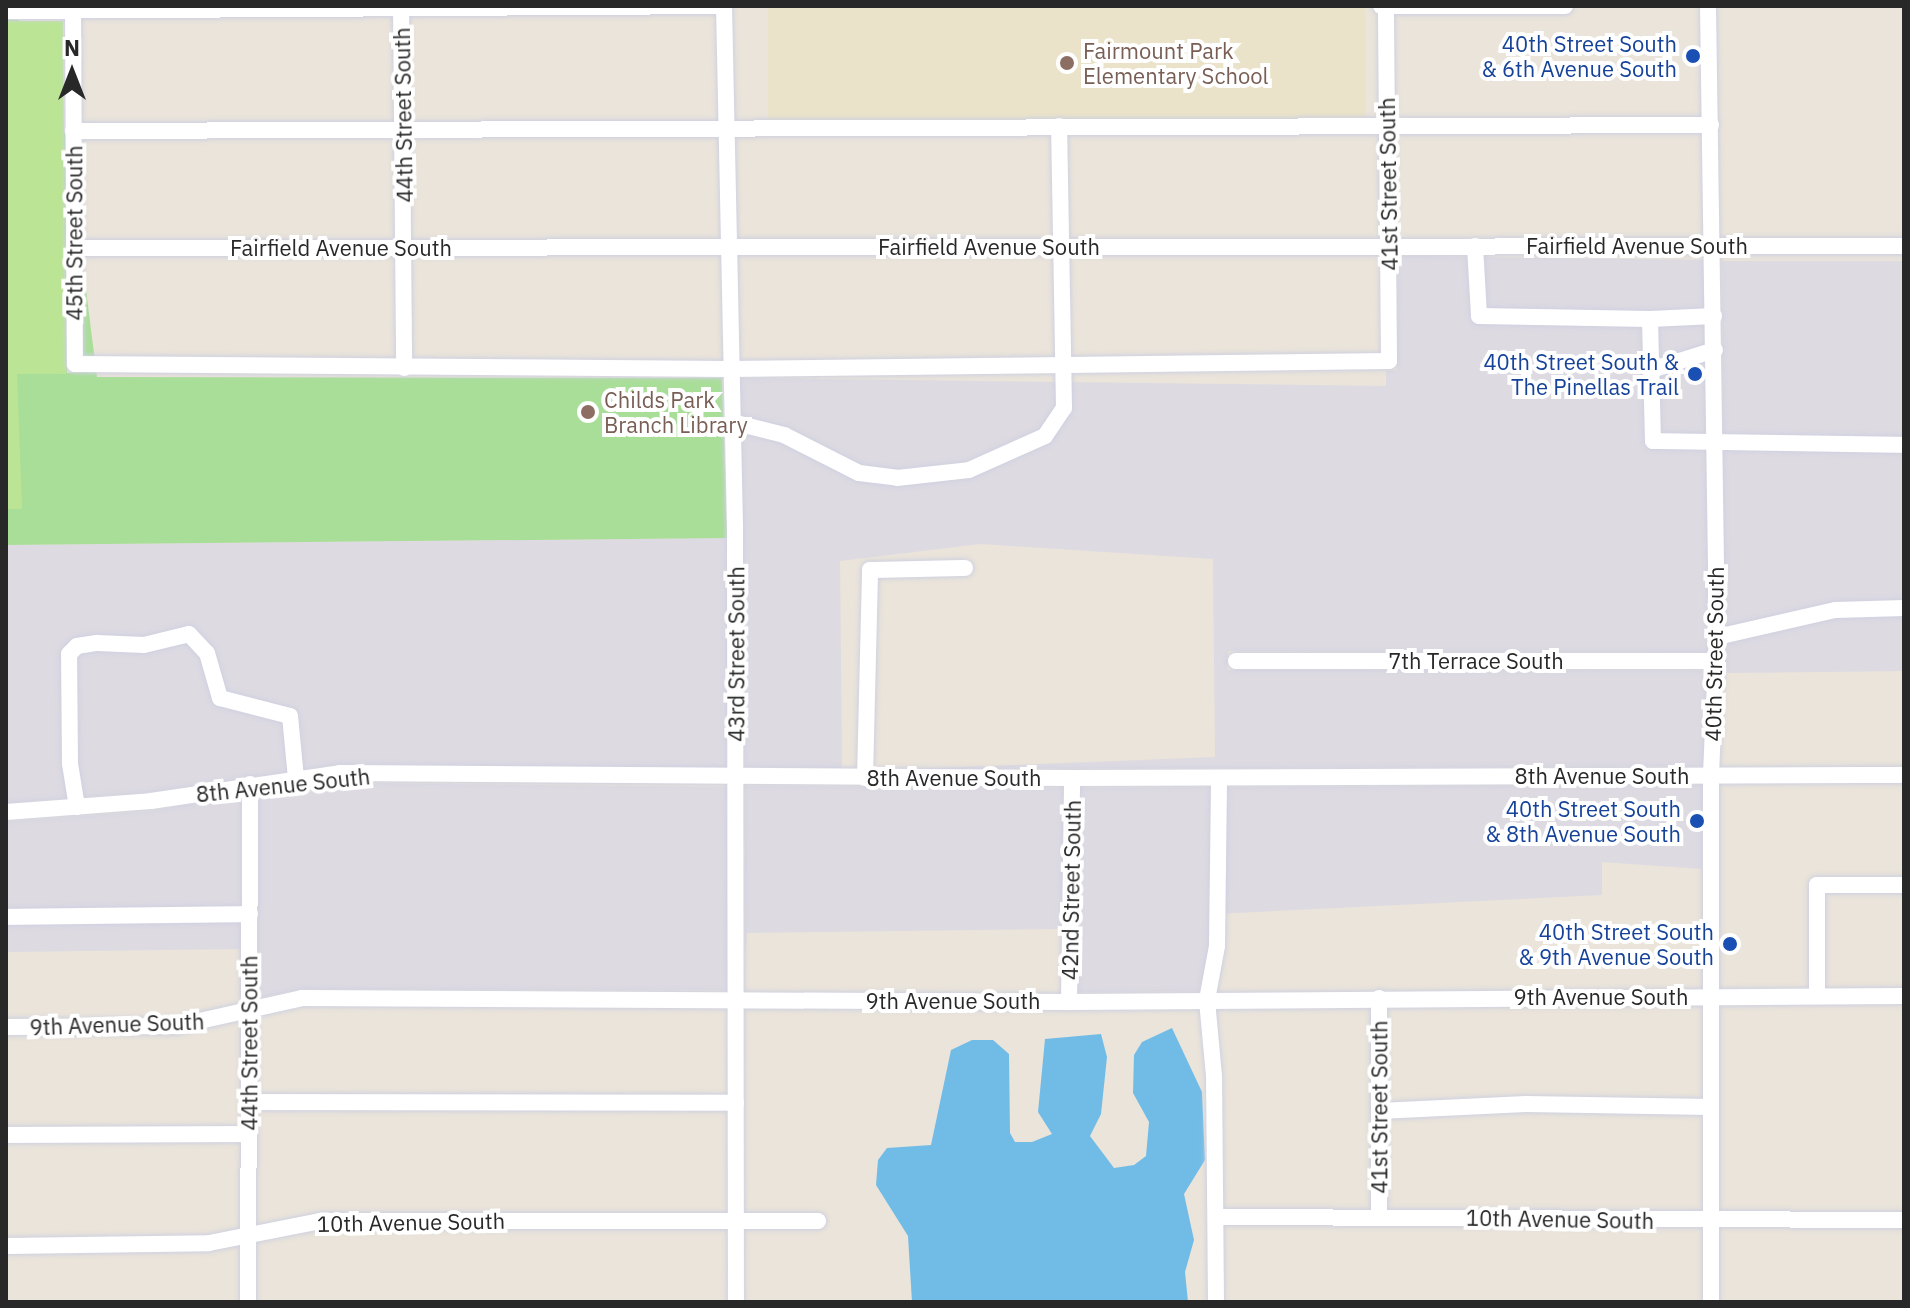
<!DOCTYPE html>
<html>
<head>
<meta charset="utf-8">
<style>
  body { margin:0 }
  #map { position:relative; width:1910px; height:1308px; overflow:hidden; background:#eae4da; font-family:"IBM Plex Sans",sans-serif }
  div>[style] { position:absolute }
  .industrial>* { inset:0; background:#dddae2 }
  .education>* { inset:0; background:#ebe3c9 }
  .green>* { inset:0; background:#a9de98 }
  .pitch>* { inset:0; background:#bbe594 }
  .water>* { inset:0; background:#71bce7 }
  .roads { filter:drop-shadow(0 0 2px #cfd1e0) drop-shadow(0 0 2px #cfd1e0) }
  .minor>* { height:16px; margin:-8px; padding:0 8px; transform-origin:8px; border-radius:8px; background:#fff }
  .dots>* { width:22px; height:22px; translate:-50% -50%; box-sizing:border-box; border:4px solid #fff; border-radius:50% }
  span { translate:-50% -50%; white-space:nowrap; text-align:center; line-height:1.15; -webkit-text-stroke:8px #fff; paint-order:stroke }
  .transit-label { font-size:22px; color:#164399 }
  .right { translate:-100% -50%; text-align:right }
  .education-label { font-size:22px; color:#785e54 }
  .left { translate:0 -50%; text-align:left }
  .street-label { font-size:22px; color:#282828 }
  .frame { position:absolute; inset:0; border:8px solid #282828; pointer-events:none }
  .north { position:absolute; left:32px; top:32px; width:80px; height:80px; -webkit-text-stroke:6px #fff; paint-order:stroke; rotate:0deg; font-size:22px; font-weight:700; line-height:32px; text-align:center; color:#282828 }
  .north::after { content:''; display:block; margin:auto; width:28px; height:36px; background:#282828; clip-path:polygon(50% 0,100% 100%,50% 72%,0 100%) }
</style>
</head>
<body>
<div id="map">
  <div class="industrial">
    <div style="clip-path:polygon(1398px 256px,1705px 260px,1708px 652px,1228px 651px,1227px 670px,1708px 671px,1703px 766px,913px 769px,1215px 757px,1213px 559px,980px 544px,840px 561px,842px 768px,745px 767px,739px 378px,1386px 386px,1386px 371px,1397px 370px)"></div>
    <div style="clip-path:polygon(1722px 261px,1904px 261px,1904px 671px,1725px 673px)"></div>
    <div style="clip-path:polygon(727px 538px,729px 768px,340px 764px,150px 792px,6px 803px,6px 545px)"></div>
    <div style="clip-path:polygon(341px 783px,729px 787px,728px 990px,302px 989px,258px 998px,258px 792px)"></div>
    <div style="clip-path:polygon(1703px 785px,1702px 869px,1602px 862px,1602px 895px,1214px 914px,1210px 991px,1078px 992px,1080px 788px)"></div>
    <div style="clip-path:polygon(745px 786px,1063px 788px,1062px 929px,747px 933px,745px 957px)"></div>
    <div style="clip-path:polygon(241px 795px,242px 949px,6px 952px,6px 822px,152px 811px)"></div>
  </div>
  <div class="education">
    <div style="clip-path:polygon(768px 6px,1365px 6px,1366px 124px,768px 120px)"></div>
  </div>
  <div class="green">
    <div style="clip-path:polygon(6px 20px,19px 20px,24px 128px,65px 133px,67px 373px,83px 372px,83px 267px,97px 377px,722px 378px,727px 538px,6px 545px)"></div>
  </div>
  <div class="pitch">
    <div style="clip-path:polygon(6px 21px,63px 21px,66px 374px,17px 374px,22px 509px,6px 509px)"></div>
  </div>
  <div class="water">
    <div style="clip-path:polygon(1172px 1028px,1202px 1092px,1205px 1160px,1184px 1194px,1194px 1240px,1185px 1272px,1188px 1302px,912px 1302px,908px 1236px,876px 1185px,878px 1160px,887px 1148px,931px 1145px,951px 1050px,972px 1040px,993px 1040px,1009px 1054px,1010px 1133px,1015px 1142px,1032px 1142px,1052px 1134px,1038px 1112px,1045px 1039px,1101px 1034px,1107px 1057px,1101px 1114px,1090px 1136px,1114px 1168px,1134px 1165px,1146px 1156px,1149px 1122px,1133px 1093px,1134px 1055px,1142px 1042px)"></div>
  </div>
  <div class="roads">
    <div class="minor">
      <div style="left:73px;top:6px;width:358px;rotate:89.7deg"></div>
      <div style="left:75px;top:364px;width:655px;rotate:0.44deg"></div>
      <div style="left:730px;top:369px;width:659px;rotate:-0.7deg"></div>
      <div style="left:1389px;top:361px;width:355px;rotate:-90.5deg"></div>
      <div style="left:401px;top:6px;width:362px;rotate:89.5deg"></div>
      <div style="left:724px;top:6px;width:522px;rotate:88.79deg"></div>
      <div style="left:735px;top:528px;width:774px;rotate:89.93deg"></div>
      <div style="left:1381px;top:6px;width:184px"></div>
      <div style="left:1708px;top:6px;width:631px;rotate:89.18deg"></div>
      <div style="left:1717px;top:637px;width:138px;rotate:92.5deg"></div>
      <div style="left:1711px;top:775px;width:527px;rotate:90deg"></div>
      <div style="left:6px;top:11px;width:718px;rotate:-0.4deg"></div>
      <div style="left:73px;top:131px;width:1638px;rotate:-0.21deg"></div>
      <div style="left:1475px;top:246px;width:70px;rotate:86.7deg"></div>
      <div style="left:1479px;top:316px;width:171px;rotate:1deg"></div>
      <div style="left:74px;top:248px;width:1830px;rotate:-0.06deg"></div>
      <div style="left:1714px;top:316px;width:64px;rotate:177.3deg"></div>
      <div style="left:1650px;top:319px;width:122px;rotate:88.6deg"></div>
      <div style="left:1653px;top:441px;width:251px;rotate:0.9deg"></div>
      <div style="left:1651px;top:370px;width:67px;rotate:-17.4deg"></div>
      <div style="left:732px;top:422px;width:54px;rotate:14deg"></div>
      <div style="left:784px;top:435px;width:84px;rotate:26.9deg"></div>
      <div style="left:859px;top:473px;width:38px;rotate:7deg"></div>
      <div style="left:897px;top:478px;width:72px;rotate:-6.3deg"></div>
      <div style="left:969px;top:470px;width:83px;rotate:-24.1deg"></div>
      <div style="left:1045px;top:436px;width:34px;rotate:-56deg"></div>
      <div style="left:1064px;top:408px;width:282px;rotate:-91deg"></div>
      <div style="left:1717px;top:637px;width:121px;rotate:-12.9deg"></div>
      <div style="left:1835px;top:610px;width:69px;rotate:-1.7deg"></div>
      <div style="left:1236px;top:661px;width:481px"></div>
      <div style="left:865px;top:778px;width:208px;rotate:-88.6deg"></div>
      <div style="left:870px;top:570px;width:95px;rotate:-1.2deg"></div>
      <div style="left:77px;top:807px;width:44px;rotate:-99.2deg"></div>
      <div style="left:70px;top:764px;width:110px;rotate:-90.5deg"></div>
      <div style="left:69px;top:654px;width:11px;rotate:-45deg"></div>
      <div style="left:77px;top:646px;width:20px;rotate:-9deg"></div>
      <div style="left:97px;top:643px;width:47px;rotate:2.4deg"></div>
      <div style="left:144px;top:645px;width:46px;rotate:-13.7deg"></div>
      <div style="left:189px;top:634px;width:26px;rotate:47deg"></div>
      <div style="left:207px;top:653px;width:47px;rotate:73.9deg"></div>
      <div style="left:220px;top:698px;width:72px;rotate:14.4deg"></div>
      <div style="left:290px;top:716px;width:62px;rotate:84.5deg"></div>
      <div style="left:6px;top:812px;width:145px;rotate:-4.3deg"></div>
      <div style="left:151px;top:801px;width:191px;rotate:-8.4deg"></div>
      <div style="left:340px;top:773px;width:732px;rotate:0.39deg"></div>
      <div style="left:1072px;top:778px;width:832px;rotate:-0.21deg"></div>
      <div style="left:6px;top:917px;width:244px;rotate:-0.7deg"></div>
      <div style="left:1817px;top:996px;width:111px;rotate:-90deg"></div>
      <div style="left:1817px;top:885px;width:87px"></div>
      <div style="left:1379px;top:998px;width:218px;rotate:90deg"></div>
      <div style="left:1069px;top:1002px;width:224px;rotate:-89.2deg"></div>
      <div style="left:6px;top:1027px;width:171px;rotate:-0.3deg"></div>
      <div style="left:177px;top:1026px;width:128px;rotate:-12.6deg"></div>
      <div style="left:302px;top:998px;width:767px;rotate:0.3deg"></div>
      <div style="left:1069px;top:1002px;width:835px;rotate:-0.41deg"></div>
      <div style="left:249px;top:1102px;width:487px;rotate:0.1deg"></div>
      <div style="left:1379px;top:1111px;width:147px;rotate:-2.7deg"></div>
      <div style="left:1526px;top:1104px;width:184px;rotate:0.9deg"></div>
      <div style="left:6px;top:1135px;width:243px;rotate:-0.2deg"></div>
      <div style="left:1216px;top:1217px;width:688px;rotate:0.25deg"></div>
      <div style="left:6px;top:1246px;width:203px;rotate:-0.8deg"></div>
      <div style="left:209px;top:1243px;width:113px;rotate:-11.2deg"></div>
      <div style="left:320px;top:1221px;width:498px"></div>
      <div style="left:248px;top:1302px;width:518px;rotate:-89.78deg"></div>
      <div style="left:1216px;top:1302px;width:226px;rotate:-90.5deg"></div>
      <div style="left:1214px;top:1076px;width:76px;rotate:-95.3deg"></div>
      <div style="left:1207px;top:1000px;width:55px;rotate:-79.5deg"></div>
      <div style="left:1217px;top:946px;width:168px;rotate:-89.3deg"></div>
    </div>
  </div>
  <div class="dots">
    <div style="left:1693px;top:56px;background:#1a4fb4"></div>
    <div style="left:1067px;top:63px;background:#8d6e63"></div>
    <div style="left:1695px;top:374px;background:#1a4fb4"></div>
    <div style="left:588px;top:412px;background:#8d6e63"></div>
    <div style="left:1697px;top:821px;background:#1a4fb4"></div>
    <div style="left:1730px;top:944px;background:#1a4fb4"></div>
  </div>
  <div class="transit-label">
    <span class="right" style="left:1677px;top:56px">40th Street South<br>&amp; 6th Avenue South</span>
    <span class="right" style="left:1679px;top:374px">40th Street South &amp;<br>The Pinellas Trail</span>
    <span class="right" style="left:1681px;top:821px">40th Street South<br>&amp; 8th Avenue South</span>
    <span class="right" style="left:1714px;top:944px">40th Street South<br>&amp; 9th Avenue South</span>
  </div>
  <div class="education-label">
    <span class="left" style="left:1083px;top:63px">Fairmount Park<br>Elementary School</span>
    <span class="left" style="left:604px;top:412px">Childs Park<br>Branch Library</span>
  </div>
  <div class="street-label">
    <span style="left:403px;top:115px;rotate:-91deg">44th Street South</span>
    <span style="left:1388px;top:184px;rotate:-91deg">41st Street South</span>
    <span style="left:74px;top:233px;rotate:-90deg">45th Street South</span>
    <span style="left:1637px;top:246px">Fairfield Avenue South</span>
    <span style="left:989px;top:247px">Fairfield Avenue South</span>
    <span style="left:341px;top:248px">Fairfield Avenue South</span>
    <span style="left:736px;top:654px;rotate:-90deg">43rd Street South</span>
    <span style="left:1714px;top:654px;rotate:-89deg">40th Street South</span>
    <span style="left:1476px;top:661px">7th Terrace South</span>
    <span style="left:1602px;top:776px">8th Avenue South</span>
    <span style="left:954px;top:778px">8th Avenue South</span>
    <span style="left:283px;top:785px;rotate:-6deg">8th Avenue South</span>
    <span style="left:1071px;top:890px;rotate:-89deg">42nd Street South</span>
    <span style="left:1601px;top:997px">9th Avenue South</span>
    <span style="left:953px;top:1001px">9th Avenue South</span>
    <span style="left:117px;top:1024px;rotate:-2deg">9th Avenue South</span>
    <span style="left:249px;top:1043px;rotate:-90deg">44th Street South</span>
    <span style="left:1379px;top:1107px;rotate:-90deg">41st Street South</span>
    <span style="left:1560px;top:1219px;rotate:1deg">10th Avenue South</span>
    <span style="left:411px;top:1222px;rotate:-1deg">10th Avenue South</span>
  </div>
  <div class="frame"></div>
  <div class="north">N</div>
</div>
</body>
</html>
